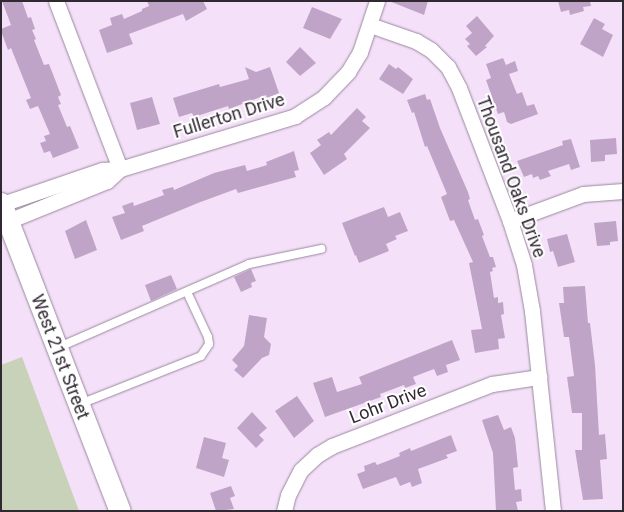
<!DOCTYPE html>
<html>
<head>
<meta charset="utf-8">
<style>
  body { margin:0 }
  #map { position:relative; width:624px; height:512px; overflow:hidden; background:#f4e1f9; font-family:Roboto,sans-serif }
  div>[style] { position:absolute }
  .green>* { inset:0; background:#c7d2b8 }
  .building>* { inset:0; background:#c0a4c8 }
  .roads { filter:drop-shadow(0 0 1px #99889e) drop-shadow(0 0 1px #99889e) }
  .lane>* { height:8px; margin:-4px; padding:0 4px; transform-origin:4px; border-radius:4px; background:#fff }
  .street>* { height:15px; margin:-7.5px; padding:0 7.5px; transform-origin:7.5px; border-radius:7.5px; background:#fff }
  .secondary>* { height:21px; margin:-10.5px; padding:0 10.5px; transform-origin:10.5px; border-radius:10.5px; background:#fff }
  span { translate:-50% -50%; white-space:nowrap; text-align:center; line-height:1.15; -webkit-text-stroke:4px #fff; paint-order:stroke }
  .street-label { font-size:18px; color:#302932 }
  .frame { position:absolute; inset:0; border:2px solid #302932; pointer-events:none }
</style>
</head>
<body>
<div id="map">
  <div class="green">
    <div style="clip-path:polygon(22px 357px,79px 511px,1px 511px,1px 365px)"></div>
  </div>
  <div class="building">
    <div style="clip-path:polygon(2px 1px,22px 1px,28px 18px,31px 17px,35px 29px,32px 30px,36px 39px,34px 40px,44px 65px,49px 64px,61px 95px,58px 97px,61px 104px,58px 105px,67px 127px,70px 126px,79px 148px,53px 158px,50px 151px,44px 153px,40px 143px,46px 141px,44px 136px,50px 134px,38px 106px,30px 109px,26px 100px,31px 98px,11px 48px,8px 50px,1px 31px,1px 29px,11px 25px)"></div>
    <div style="clip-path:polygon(147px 1px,203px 1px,207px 9px,186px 21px,183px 14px,129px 34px,133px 44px,107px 53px,99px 30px,112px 25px,110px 18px,122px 14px,124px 19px,142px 11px,142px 9px,149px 6px)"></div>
    <div style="clip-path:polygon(389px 1px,428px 1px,424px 15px)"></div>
    <div style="clip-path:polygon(558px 1px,590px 1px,591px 6px,583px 7px,584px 11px,570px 15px,569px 10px,561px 12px)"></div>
    <div style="clip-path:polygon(312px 7px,342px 19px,330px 39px,303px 28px)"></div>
    <div style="clip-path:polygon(477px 16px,494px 36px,485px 46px,487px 47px,476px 56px,467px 46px,470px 44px,465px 39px,472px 33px,466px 26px)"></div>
    <div style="clip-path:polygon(594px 18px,605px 24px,602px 29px,613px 35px,603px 57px,580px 44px)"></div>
    <div style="clip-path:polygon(300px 47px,316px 63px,300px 76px,286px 62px)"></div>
    <div style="clip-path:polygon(503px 58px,506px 65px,515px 61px,518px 71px,509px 74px,517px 94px,522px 92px,527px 106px,534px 104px,538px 114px,511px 124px,507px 122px,504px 112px,498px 114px,486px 80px,491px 78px,486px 64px)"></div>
    <div style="clip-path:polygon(389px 64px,396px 69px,398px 67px,413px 79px,403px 94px,379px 79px)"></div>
    <div style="clip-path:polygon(245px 67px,256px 72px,270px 67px,279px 93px,267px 98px,266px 95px,229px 109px,228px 106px,194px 117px,192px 113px,179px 117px,173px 98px,219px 84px,220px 87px,249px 79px)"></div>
    <div style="clip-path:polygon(425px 94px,427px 100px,430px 99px,440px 128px,468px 192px,470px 199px,468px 200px,475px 220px,478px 219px,484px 235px,482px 236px,490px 257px,493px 257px,496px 267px,492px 268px,493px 271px,490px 272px,494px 298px,498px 297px,498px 303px,503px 302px,504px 314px,501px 315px,505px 338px,498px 339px,499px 349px,475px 353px,471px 330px,482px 329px,469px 263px,473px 262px,454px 220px,450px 221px,441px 197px,447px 194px,427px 146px,425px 147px,414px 112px,412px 113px,407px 100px)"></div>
    <div style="clip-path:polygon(152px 97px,160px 124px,137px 130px,130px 103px)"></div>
    <div style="clip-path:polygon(357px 108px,366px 117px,362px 121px,370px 128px,344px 154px,347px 159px,324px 175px,310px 153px,321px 145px,317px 140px,329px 132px,331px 135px)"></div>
    <div style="clip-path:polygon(616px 138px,617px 154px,605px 155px,605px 161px,591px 162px,590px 140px)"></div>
    <div style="clip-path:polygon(571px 139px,580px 167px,571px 170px,569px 164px,548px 171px,551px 176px,540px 180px,538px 176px,533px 178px,532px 174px,524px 177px,517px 161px,563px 145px,562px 141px)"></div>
    <div style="clip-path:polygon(294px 151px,299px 170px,294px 171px,296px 177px,238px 193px,236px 189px,198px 203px,142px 226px,144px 231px,121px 240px,112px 217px,125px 213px,122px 206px,133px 202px,134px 206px,164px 195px,162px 190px,173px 187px,174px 190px,214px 173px,245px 165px,247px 171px,267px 165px,266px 162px)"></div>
    <div style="clip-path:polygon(384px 207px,388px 217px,400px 212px,408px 231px,395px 236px,397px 239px,386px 244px,389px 251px,359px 263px,356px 255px,355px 256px,342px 223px)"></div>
    <div style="clip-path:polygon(86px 220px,97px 250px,75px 259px,65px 231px)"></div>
    <div style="clip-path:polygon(616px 221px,618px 241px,610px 242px,610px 245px,597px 246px,594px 223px)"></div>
    <div style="clip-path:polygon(567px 234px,575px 262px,558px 267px,553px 251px,550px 252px,547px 239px)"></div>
    <div style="clip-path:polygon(251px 269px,256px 281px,251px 283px,252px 287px,241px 292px,234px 277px)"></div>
    <div style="clip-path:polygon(171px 275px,177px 289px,151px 301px,145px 285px)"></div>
    <div style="clip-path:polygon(585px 286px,588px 323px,590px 323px,595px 365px,599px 435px,605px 434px,607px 459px,600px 460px,603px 499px,583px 500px,575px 450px,582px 450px,582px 413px,572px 413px,567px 377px,574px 376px,569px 337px,564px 337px,559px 303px,564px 303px,563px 287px)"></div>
    <div style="clip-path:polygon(249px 315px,267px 318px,264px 337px,271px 344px,269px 355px,262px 358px,243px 378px,234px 370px,238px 366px,232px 360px,244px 346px)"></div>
    <div style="clip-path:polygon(452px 340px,460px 360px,446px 365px,448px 372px,437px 376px,434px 369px,413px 377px,416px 384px,405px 388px,404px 385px,380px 394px,381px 397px,325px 417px,313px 383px,332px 377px,337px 392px,362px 384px,359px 377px)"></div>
    <div style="clip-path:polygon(297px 396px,314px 421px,294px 438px,275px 411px)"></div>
    <div style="clip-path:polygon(252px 412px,267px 428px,259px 435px,264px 440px,256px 448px,237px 428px)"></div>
    <div style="clip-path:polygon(498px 415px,504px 430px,511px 427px,515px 438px,518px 467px,513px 468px,515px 490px,521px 489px,522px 501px,516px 502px,518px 511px,496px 511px,493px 453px,482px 420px)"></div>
    <div style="clip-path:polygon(451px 435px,457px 451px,446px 455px,448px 458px,418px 469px,422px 483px,412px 487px,410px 482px,400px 486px,396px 477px,363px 489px,357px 474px,365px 471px,364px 466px,375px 462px,377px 465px,400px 456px,399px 453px,410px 448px,411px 451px)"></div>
    <div style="clip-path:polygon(204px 437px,226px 443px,222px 458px,229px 460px,224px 477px,196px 468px)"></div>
    <div style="clip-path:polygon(231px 486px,235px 496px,230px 498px,234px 509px,216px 511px,210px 493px)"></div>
  </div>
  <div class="roads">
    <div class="lane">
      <div style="left:57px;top:348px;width:210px;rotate:-23.6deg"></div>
      <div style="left:249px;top:264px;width:74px;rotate:-11.8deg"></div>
      <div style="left:80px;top:404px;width:130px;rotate:-21.6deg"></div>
      <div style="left:201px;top:356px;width:14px;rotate:-56deg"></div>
      <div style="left:209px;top:344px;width:7px;rotate:-98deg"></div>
      <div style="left:208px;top:337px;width:50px;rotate:-115deg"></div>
    </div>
    <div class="street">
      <div style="left:56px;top:1px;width:180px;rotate:69.1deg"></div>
      <div style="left:370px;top:25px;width:49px;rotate:19.2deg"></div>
      <div style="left:416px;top:41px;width:17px;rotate:31deg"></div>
      <div style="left:431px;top:50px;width:24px;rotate:45deg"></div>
      <div style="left:448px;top:67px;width:24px;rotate:62deg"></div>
      <div style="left:459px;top:88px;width:142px;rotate:69deg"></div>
      <div style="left:510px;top:221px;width:46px;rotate:72.3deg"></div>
      <div style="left:524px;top:265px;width:47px;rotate:80.1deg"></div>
      <div style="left:532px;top:311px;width:201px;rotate:84deg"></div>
      <div style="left:2px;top:204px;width:106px;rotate:-18.8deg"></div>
      <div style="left:102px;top:170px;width:18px;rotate:-3deg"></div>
      <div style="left:120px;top:169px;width:183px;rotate:-16.8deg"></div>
      <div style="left:295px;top:116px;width:35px;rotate:-33deg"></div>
      <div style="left:324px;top:97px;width:35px;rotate:-46deg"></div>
      <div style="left:348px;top:72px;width:23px;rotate:-59deg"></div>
      <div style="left:360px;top:52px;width:54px;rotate:-71.6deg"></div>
      <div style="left:8px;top:221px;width:107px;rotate:-22deg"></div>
      <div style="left:107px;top:181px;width:18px;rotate:-43deg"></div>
      <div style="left:510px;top:221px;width:78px;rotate:-20.3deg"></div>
      <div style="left:583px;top:194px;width:40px;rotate:-4.3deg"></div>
      <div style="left:284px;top:511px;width:16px;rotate:-76deg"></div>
      <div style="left:288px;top:495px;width:28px;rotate:-63deg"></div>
      <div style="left:301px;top:470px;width:22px;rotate:-43deg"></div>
      <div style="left:317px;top:455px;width:17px;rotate:-31deg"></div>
      <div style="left:332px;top:446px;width:172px;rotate:-21.2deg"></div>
      <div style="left:492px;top:384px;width:48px;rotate:-8.5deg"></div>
    </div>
    <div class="secondary">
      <div style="left:1px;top:203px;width:330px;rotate:68.9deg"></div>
    </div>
  </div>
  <div class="street-label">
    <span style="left:229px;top:116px;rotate:-17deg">Fullerton Drive</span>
    <span style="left:511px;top:177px;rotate:70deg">Thousand Oaks Drive</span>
    <span style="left:60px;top:357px;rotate:69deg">West 21st Street</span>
    <span style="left:388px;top:404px;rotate:-21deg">Lohr Drive</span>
  </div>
  <div class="frame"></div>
</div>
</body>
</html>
